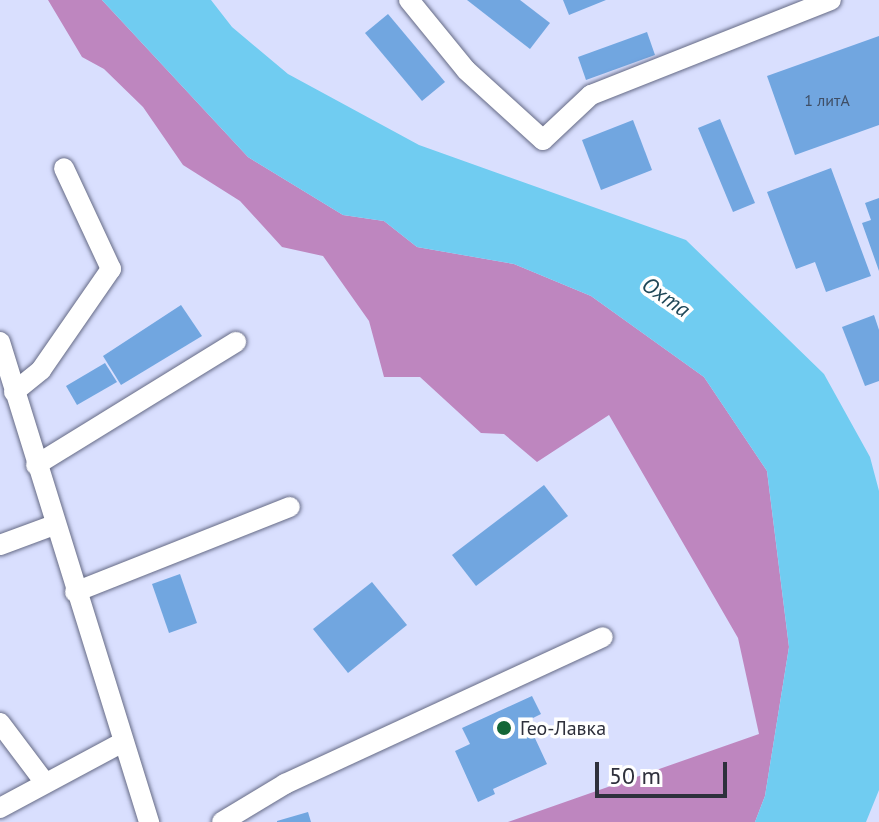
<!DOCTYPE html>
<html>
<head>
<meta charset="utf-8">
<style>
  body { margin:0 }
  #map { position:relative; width:879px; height:822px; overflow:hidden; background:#d9dffe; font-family:"PT Sans",sans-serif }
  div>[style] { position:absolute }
  .forest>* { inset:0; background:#be86bf }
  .water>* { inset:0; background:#70ccf1 }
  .building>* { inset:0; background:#71a6e0 }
  .roads { filter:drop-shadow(0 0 2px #656a85) drop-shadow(0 0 2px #656a85) }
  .minor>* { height:20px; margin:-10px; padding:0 10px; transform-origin:10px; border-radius:10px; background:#fff }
  .dots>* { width:22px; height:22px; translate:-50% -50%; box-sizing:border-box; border:4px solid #fff; border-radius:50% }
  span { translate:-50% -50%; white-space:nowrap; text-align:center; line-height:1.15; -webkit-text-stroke:7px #fff; paint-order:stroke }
  .number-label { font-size:16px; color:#3f4e65 }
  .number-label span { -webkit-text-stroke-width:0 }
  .poi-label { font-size:20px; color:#2e303c }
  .left { translate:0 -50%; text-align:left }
  .water-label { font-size:22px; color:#1f4757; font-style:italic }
  .scale { position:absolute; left:595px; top:762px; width:132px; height:36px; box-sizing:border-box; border:4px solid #2e303c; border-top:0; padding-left:10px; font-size:24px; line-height:28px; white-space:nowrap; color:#2e303c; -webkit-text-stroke:6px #fff; paint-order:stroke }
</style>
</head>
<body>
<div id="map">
  <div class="forest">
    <div style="clip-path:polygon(48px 0,102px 0,248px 157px,343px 215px,384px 221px,417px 247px,514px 264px,591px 296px,704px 377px,767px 471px,789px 647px,765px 796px,755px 822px,508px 822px,759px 734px,738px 638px,609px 415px,537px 462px,504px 434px,481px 433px,420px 377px,384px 377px,369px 321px,323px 256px,282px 247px,240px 201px,183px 165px,143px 107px,104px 69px,82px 57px)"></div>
  </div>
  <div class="water">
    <div style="clip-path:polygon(102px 0,211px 0,232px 27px,288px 74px,419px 145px,686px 240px,824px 374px,870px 457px,879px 491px,879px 790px,866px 822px,755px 822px,765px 796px,789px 647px,767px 471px,704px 377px,591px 296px,514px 264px,417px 247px,384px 221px,343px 215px,248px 157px)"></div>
  </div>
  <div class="building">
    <div style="clip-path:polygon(467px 0,520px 0,550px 23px,530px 49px)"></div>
    <div style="clip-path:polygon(563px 0,606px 0,569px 15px)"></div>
    <div style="clip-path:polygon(388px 14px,445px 82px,422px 101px,365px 33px)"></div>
    <div style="clip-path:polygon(647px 32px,655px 55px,586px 80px,578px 57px)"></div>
    <div style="clip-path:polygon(879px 36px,879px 125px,795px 155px,767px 76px)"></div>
    <div style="clip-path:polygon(720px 119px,755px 203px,733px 212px,698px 128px)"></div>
    <div style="clip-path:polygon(633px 120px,652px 170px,601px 190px,582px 140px)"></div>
    <div style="clip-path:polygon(831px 168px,871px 276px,826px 292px,815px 262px,796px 269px,767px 192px)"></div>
    <div style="clip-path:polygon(879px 198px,879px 271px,862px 223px,871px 220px,865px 203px)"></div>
    <div style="clip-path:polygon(181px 305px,202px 336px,121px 385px,103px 356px)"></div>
    <div style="clip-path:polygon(874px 315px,879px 330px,879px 381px,865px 386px,842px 327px)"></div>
    <div style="clip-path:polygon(105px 363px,117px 382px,77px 405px,66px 386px)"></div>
    <div style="clip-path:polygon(544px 485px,568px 516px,476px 586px,452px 555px)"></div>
    <div style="clip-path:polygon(180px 574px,197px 623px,169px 633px,152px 584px)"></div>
    <div style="clip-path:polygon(372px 582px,407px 625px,348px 673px,313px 629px)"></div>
    <div style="clip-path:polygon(532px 696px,541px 714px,527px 721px,547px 764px,493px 789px,495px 794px,478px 802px,455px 751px,470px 744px,462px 728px)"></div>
    <div style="clip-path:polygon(308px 812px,311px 822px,277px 822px,277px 821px)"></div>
  </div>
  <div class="roads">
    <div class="minor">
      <div style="left:409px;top:0;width:90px;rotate:50.8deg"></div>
      <div style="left:466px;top:70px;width:104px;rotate:42.3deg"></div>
      <div style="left:543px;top:140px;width:66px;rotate:-43.2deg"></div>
      <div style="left:591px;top:95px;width:258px;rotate:-21.6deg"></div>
      <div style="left:0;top:342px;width:503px;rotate:72.75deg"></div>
      <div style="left:14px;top:392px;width:35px;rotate:-39deg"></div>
      <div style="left:41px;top:370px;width:123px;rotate:-55.3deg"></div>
      <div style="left:111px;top:269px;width:111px;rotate:-115deg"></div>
      <div style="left:36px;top:465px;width:235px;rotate:-31.6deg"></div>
      <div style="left:0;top:545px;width:58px;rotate:-20.3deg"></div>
      <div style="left:75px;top:592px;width:231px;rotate:-21.6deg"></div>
      <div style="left:0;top:723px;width:71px;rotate:53deg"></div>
      <div style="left:0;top:808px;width:137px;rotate:-28.2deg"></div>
      <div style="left:222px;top:822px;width:74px;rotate:-31.1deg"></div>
      <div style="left:285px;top:784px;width:350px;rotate:-24.8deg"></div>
    </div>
  </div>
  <div class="dots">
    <div style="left:504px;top:728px;background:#136637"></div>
  </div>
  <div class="number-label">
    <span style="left:827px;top:100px">1 литА</span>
  </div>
  <div class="poi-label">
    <span class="left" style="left:520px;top:728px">Гео-Лавка</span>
  </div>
  <div class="water-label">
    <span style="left:666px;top:297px;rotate:35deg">Охта</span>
  </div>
  <div class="scale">50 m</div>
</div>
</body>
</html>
